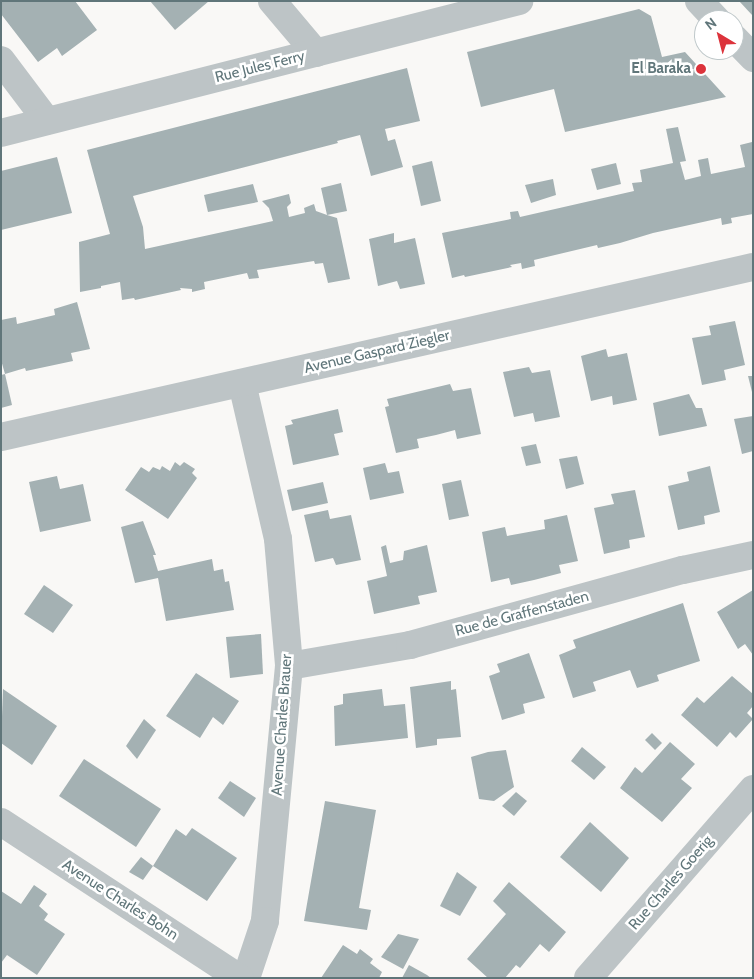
<!DOCTYPE html>
<html>
<head>
<meta charset="utf-8">
<style>
  body { margin:0 }
  #map { position:relative; width:754px; height:979px; overflow:hidden; background:#f9f8f6; font-family:Cabin,sans-serif }
  div>[style] { position:absolute }
  .building>* { inset:0; background:#a4b1b3 }
  .street>* { height:28px; margin:-14px; padding:0 14px; transform-origin:14px; border-radius:14px; background:#bdc4c6 }
  .dots>* { width:14px; height:14px; translate:-50% -50%; box-sizing:border-box; border:2px solid #fff; border-radius:50% }
  span { translate:-50% -50%; white-space:nowrap; text-align:center; line-height:1.15; -webkit-text-stroke:5px #fff; paint-order:stroke }
  .street-label { font-size:15px; color:#60767a }
  .poi-label { font-size:15px; color:#60767a; font-weight:700 }
  .right { translate:-100% -50%; text-align:right }
  .frame { position:absolute; inset:0; border:2px solid #60767a; pointer-events:none }
  .north { position:absolute; left:694px; top:10px; width:50px; height:50px; box-sizing:border-box; background:#fff; border:1px solid #bfc8ca; border-radius:50%; rotate:323deg; font-size:14px; font-weight:700; line-height:20px; text-align:center; color:#60767a }
  .north::after { content:''; display:block; margin:auto; width:18px; height:22px; background:#dc333b; clip-path:polygon(50% 0,100% 100%,50% 72%,0 100%) }
</style>
</head>
<body>
<div id="map">
  <div class="building">
    <div style="clip-path:polygon(2px 1px,75px 1px,97px 30px,62px 56px,57px 48px,38px 62px,1px 14px)"></div>
    <div style="clip-path:polygon(150px 1px,209px 1px,175px 30px)"></div>
    <div style="clip-path:polygon(739px 1px,753px 1px,753px 16px)"></div>
    <div style="clip-path:polygon(639px 9px,651px 16px,662px 57px,685px 52px,726px 97px,565px 132px,554px 89px,481px 107px,467px 52px)"></div>
    <div style="clip-path:polygon(407px 68px,420px 121px,385px 129px,388px 141px,395px 139px,403px 167px,371px 176px,360px 135px,337px 141px,338px 143px,133px 196px,143px 227px,145px 249px,273px 221px,269px 208px,262px 201px,289px 194px,291px 203px,287px 207px,289px 217px,305px 213px,304px 208px,314px 204px,316px 211px,327px 215px,321px 188px,341px 183px,347px 211px,327px 215px,337px 218px,350px 279px,328px 283px,323px 263px,315px 264px,314px 261px,257px 270px,259px 278px,249px 279px,247px 273px,204px 282px,205px 289px,192px 292px,192px 289px,180px 288px,181px 290px,135px 300px,134px 298px,122px 300px,120px 282px,101px 286px,101px 288px,80px 292px,79px 242px,110px 234px,87px 150px)"></div>
    <div style="clip-path:polygon(678px 127px,686px 161px,680px 162px,685px 180px,701px 176px,698px 160px,708px 158px,711px 174px,745px 167px,740px 145px,752px 142px,753px 214px,731px 218px,732px 223px,722px 225px,721px 218px,653px 233px,620px 243px,598px 248px,597px 245px,534px 260px,535px 266px,522px 269px,521px 263px,510px 265px,512px 267px,465px 277px,464px 275px,452px 278px,442px 233px,511px 219px,510px 212px,518px 211px,520px 217px,634px 191px,632px 183px,642px 182px,640px 170px,673px 163px,666px 129px)"></div>
    <div style="clip-path:polygon(57px 157px,72px 213px,1px 230px,1px 171px)"></div>
    <div style="clip-path:polygon(432px 161px,441px 201px,421px 206px,412px 166px)"></div>
    <div style="clip-path:polygon(616px 163px,621px 184px,597px 190px,591px 169px)"></div>
    <div style="clip-path:polygon(553px 179px,556px 195px,531px 203px,525px 185px)"></div>
    <div style="clip-path:polygon(253px 184px,258px 202px,208px 212px,204px 195px)"></div>
    <div style="clip-path:polygon(394px 233px,394px 243px,415px 238px,425px 284px,400px 289px,397px 281px,378px 286px,369px 239px)"></div>
    <div style="clip-path:polygon(77px 302px,90px 349px,71px 353px,73px 361px,26px 371px,25px 368px,5px 374px,1px 360px,1px 320px,16px 317px,17px 324px,55px 315px,54px 309px)"></div>
    <div style="clip-path:polygon(735px 321px,745px 365px,724px 370px,726px 380px,702px 385px,692px 338px,711px 335px,709px 326px)"></div>
    <div style="clip-path:polygon(606px 349px,608px 357px,627px 353px,637px 400px,613px 405px,612px 396px,591px 401px,581px 356px)"></div>
    <div style="clip-path:polygon(529px 367px,532px 373px,550px 370px,560px 417px,535px 422px,533px 413px,514px 417px,503px 372px)"></div>
    <div style="clip-path:polygon(5px 374px,12px 405px,1px 408px,1px 375px)"></div>
    <div style="clip-path:polygon(748px 376px,753px 376px,753px 392px,752px 392px)"></div>
    <div style="clip-path:polygon(450px 384px,453px 391px,471px 388px,481px 434px,457px 439px,455px 430px,436px 435px,417px 439px,419px 448px,396px 453px,385px 407px,389px 406px,387px 399px)"></div>
    <div style="clip-path:polygon(689px 394px,696px 408px,702px 408px,707px 426px,659px 436px,653px 403px)"></div>
    <div style="clip-path:polygon(338px 409px,343px 432px,334px 434px,339px 455px,293px 465px,285px 426px,293px 424px,291px 420px)"></div>
    <div style="clip-path:polygon(753px 416px,753px 451px,742px 454px,734px 419px)"></div>
    <div style="clip-path:polygon(536px 444px,541px 463px,526px 466px,521px 447px)"></div>
    <div style="clip-path:polygon(577px 456px,584px 484px,566px 489px,559px 459px)"></div>
    <div style="clip-path:polygon(175px 462px,180px 466px,184px 462px,195px 469px,192px 473px,197px 478px,168px 519px,125px 490px,141px 467px,149px 472px,153px 467px,160px 470px,162px 466px,170px 471px)"></div>
    <div style="clip-path:polygon(385px 463px,388px 473px,399px 471px,404px 493px,370px 500px,363px 468px)"></div>
    <div style="clip-path:polygon(710px 466px,720px 512px,704px 516px,705px 524px,678px 530px,668px 486px,689px 481px,687px 472px)"></div>
    <div style="clip-path:polygon(57px 476px,60px 489px,83px 484px,91px 521px,40px 532px,29px 482px)"></div>
    <div style="clip-path:polygon(461px 480px,469px 516px,449px 520px,442px 484px)"></div>
    <div style="clip-path:polygon(323px 482px,328px 503px,292px 511px,287px 490px)"></div>
    <div style="clip-path:polygon(635px 490px,645px 537px,629px 540px,630px 548px,604px 554px,594px 508px,614px 504px,611px 494px)"></div>
    <div style="clip-path:polygon(328px 510px,330px 519px,351px 515px,361px 560px,336px 565px,333px 558px,315px 562px,304px 515px)"></div>
    <div style="clip-path:polygon(567px 515px,578px 561px,559px 565px,561px 573px,534px 580px,511px 585px,509px 578px,491px 582px,482px 532px,505px 527px,507px 536px,545px 529px,544px 520px)"></div>
    <div style="clip-path:polygon(143px 521px,156px 555px,153px 555px,158px 571px,212px 559px,214px 571px,223px 569px,225px 582px,229px 581px,234px 610px,166px 621px,158px 578px,135px 583px,121px 527px)"></div>
    <div style="clip-path:polygon(386px 545px,390px 563px,403px 560px,404px 551px,427px 545px,437px 592px,418px 596px,420px 604px,374px 614px,367px 581px,387px 576px,381px 547px)"></div>
    <div style="clip-path:polygon(44px 585px,73px 605px,53px 633px,24px 614px)"></div>
    <div style="clip-path:polygon(753px 590px,753px 655px,745px 644px,738px 649px,717px 612px)"></div>
    <div style="clip-path:polygon(683px 603px,700px 661px,657px 675px,659px 681px,637px 688px,630px 670px,593px 682px,596px 691px,573px 698px,559px 655px,576px 648px,573px 640px)"></div>
    <div style="clip-path:polygon(261px 634px,263px 674px,230px 678px,226px 637px)"></div>
    <div style="clip-path:polygon(529px 653px,545px 698px,523px 704px,525px 713px,502px 720px,489px 676px,500px 672px,497px 664px)"></div>
    <div style="clip-path:polygon(196px 673px,239px 701px,223px 725px,213px 717px,200px 738px,166px 716px)"></div>
    <div style="clip-path:polygon(732px 676px,753px 694px,753px 706px,747px 713px,753px 719px,736px 738px,730px 732px,717px 747px,681px 715px,697px 697px,704px 703px)"></div>
    <div style="clip-path:polygon(451px 681px,451px 690px,456px 689px,461px 737px,437px 739px,437px 745px,416px 748px,410px 687px)"></div>
    <div style="clip-path:polygon(3px 689px,57px 726px,32px 765px,1px 743px)"></div>
    <div style="clip-path:polygon(382px 689px,384px 706px,405px 704px,408px 738px,335px 746px,334px 706px,343px 704px,343px 694px)"></div>
    <div style="clip-path:polygon(144px 719px,156px 730px,137px 759px,126px 746px)"></div>
    <div style="clip-path:polygon(652px 733px,662px 743px,655px 750px,645px 740px)"></div>
    <div style="clip-path:polygon(670px 742px,695px 764px,681px 779px,692px 788px,662px 822px,620px 788px,635px 767px,642px 773px)"></div>
    <div style="clip-path:polygon(582px 747px,606px 767px,594px 780px,571px 761px)"></div>
    <div style="clip-path:polygon(506px 750px,514px 787px,494px 801px,479px 799px,471px 757px,488px 752px)"></div>
    <div style="clip-path:polygon(84px 759px,161px 809px,136px 847px,59px 796px)"></div>
    <div style="clip-path:polygon(230px 781px,256px 798px,244px 817px,218px 798px)"></div>
    <div style="clip-path:polygon(516px 792px,527px 801px,514px 816px,502px 806px)"></div>
    <div style="clip-path:polygon(325px 801px,376px 810px,359px 908px,371px 910px,367px 930px,304px 921px)"></div>
    <div style="clip-path:polygon(590px 822px,629px 858px,601px 892px,560px 857px)"></div>
    <div style="clip-path:polygon(192px 828px,237px 858px,207px 901px,153px 866px,176px 829px,186px 836px)"></div>
    <div style="clip-path:polygon(141px 857px,153px 866px,143px 880px,129px 872px)"></div>
    <div style="clip-path:polygon(457px 872px,477px 887px,460px 916px,440px 906px)"></div>
    <div style="clip-path:polygon(509px 882px,566px 932px,549px 952px,540px 944px,520px 968px,516px 965px,505px 978px,488px 978px,467px 959px,506px 914px,493px 901px)"></div>
    <div style="clip-path:polygon(34px 885px,47px 894px,39px 906px,48px 914px,44px 920px,65px 934px,37px 975px,7px 955px,1px 963px,1px 891px,21px 904px)"></div>
    <div style="clip-path:polygon(398px 934px,419px 939px,403px 969px,381px 957px)"></div>
    <div style="clip-path:polygon(343px 945px,357px 954px,360px 949px,373px 959px,370px 963px,382px 972px,379px 978px,321px 978px)"></div>
    <div style="clip-path:polygon(409px 965px,427px 975px,431px 978px,402px 978px)"></div>
  </div>
  <div class="street">
    <div style="left:272px;top:1px;width:68px;rotate:49.8deg"></div>
    <div style="left:699px;top:1px;width:26px;rotate:47deg"></div>
    <div style="left:734px;top:38px;width:28px;rotate:46deg"></div>
    <div style="left:1px;top:60px;width:76px;rotate:53deg"></div>
    <div style="left:1px;top:133px;width:535px;rotate:-14.3deg"></div>
    <div style="left:242px;top:383px;width:160px;rotate:77deg"></div>
    <div style="left:278px;top:539px;width:127px;rotate:85deg"></div>
    <div style="left:289px;top:666px;width:256px;rotate:95.4deg"></div>
    <div style="left:265px;top:921px;width:60px;rotate:108.4deg"></div>
    <div style="left:1px;top:437px;width:771px;rotate:-12.74deg"></div>
    <div style="left:289px;top:666px;width:123px;rotate:-9.8deg"></div>
    <div style="left:410px;top:645px;width:283px;rotate:-15.4deg"></div>
    <div style="left:683px;top:570px;width:72px;rotate:-12.1deg"></div>
    <div style="left:1px;top:822px;width:285px;rotate:33.2deg"></div>
    <div style="left:588px;top:978px;width:251px;rotate:-48.9deg"></div>
  </div>
  <div class="dots">
    <div style="left:701px;top:69px;background:#dc333b"></div>
  </div>
  <div class="street-label">
    <span style="left:260px;top:67px;rotate:-14deg">Rue Jules Ferry</span>
    <span style="left:377px;top:352px;rotate:-13deg">Avenue Gaspard Ziegler</span>
    <span style="left:522px;top:614px;rotate:-15deg">Rue de Graffenstaden</span>
    <span style="left:282px;top:725px;rotate:-86deg">Avenue Charles Brauer</span>
    <span style="left:671px;top:883px;rotate:-49deg">Rue Charles Goerig</span>
    <span style="left:120px;top:900px;rotate:33deg">Avenue Charles Bohn</span>
  </div>
  <div class="poi-label">
    <span class="right" style="left:691px;top:69px">El Baraka</span>
  </div>
  <div class="frame"></div>
  <div class="north">N</div>
</div>
</body>
</html>
